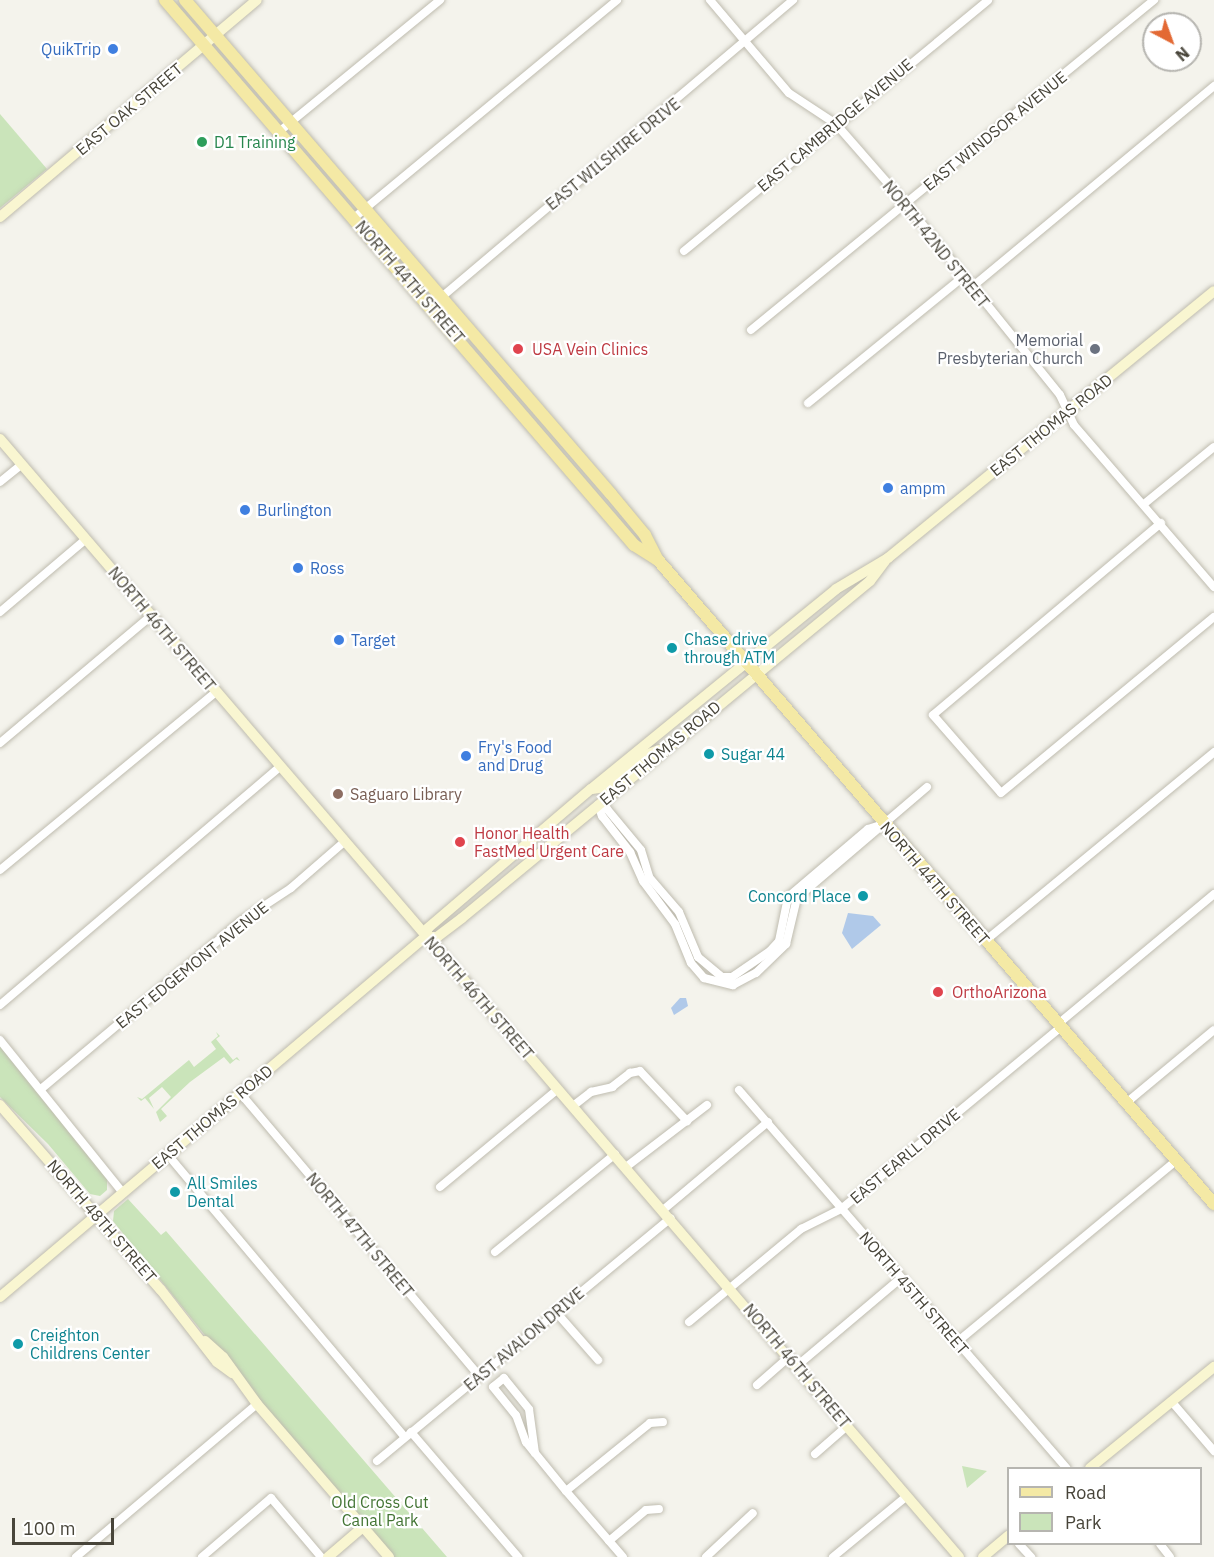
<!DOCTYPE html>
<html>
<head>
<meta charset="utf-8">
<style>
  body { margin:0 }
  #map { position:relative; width:1214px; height:1557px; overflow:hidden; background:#f4f3ec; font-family:"IBM Plex Sans",sans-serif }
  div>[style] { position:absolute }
  .green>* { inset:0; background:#cae4ba }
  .water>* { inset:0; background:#b0c9e9 }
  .roads { filter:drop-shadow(0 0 2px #bfbcaf) drop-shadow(0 0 2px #bfbcaf) }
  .street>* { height:8px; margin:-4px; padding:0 4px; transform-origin:4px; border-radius:4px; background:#fff }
  .secondary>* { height:10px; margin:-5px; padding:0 5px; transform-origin:5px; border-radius:5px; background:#f9f6d1 }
  .primary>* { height:12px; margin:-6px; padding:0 6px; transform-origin:6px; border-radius:6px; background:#f4e9a5 }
  .dots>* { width:16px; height:16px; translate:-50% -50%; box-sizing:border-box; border:3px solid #fff; border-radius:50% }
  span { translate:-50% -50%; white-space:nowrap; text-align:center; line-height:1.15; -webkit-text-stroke:4.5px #fff; paint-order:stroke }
  .shop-label { font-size:16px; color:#366cbe }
  .right { translate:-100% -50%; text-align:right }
  .left { translate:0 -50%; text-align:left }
  .street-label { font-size:16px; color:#48453a }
  .leisure-label { font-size:16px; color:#27864d }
  .worship-label { font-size:16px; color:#5b616d }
  .health-label { font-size:16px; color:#be3a42 }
  .culture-label { font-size:16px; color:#0d838f }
  .education-label { font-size:16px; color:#785e54 }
  .park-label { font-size:16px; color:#427433 }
  .legend { position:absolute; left:1007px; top:1467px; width:195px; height:78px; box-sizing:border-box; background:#fff; border:2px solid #b6b5b0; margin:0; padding:8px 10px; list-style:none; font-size:18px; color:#48453a }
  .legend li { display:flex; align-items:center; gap:12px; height:30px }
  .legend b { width:30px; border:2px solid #b6b5b0 }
  .north { position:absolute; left:1142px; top:12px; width:60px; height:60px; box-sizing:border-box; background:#fff; border:2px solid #b6b5b0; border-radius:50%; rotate:139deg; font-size:16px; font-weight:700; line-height:24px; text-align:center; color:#48453a }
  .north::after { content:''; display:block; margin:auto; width:21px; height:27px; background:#e36934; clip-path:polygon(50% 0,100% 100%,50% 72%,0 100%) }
  .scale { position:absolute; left:12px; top:1518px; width:102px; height:27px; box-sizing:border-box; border:3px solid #48453a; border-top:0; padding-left:8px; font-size:18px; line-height:21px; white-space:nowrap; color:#48453a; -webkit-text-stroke:4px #fff; paint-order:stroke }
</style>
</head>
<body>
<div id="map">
  <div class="green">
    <div style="clip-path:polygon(0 114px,47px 169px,0 208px)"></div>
    <div style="clip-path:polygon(216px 1032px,220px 1036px,216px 1039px,233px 1060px,237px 1057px,240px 1061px,236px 1059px,230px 1064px,224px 1057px,190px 1082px,161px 1109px,167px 1116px,160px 1122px,162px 1127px,156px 1112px,171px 1097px,162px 1087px,149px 1098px,154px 1109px,145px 1098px,141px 1101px,137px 1097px,142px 1099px,189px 1060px,194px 1067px,216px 1049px,211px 1042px,218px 1036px)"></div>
    <div style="clip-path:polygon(0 1046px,107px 1179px,107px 1190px,100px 1196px,90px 1194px,48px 1144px,0 1097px)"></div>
    <div style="clip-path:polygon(128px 1199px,161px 1235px,166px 1231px,447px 1557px,393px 1557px,208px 1339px,113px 1221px,114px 1211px)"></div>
    <div style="clip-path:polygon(962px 1466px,987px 1471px,967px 1488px)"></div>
  </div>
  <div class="water">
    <div style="clip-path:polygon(848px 913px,873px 916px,881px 925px,852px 949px,842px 933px)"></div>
    <div style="clip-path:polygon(680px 998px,686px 998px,688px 1006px,674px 1015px,671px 1008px)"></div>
  </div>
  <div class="roads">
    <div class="street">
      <div style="left:710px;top:0;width:122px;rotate:49.7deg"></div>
      <div style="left:789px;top:93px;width:56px;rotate:33.4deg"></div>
      <div style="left:836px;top:124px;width:106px;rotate:48.8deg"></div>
      <div style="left:906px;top:204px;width:245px;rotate:51.1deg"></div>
      <div style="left:1060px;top:395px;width:33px;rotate:65deg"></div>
      <div style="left:1074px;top:425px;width:214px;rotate:49.2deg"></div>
      <div style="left:280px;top:131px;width:207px;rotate:-39.3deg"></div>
      <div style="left:355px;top:217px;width:340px;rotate:-39.6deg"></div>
      <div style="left:684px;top:251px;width:394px;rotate:-39.5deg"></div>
      <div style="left:972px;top:287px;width:315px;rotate:-39.7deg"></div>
      <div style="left:431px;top:306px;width:474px;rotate:-40.2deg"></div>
      <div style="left:751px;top:330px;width:521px;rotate:-39.31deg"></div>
      <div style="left:808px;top:403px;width:201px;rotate:-39.1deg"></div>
      <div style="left:0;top:482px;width:28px;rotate:-39deg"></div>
      <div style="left:1144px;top:504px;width:90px;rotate:-39.2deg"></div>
      <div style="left:1161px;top:523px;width:298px;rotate:139.9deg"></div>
      <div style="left:933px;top:715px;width:103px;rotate:48.9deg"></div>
      <div style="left:1001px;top:793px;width:276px;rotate:-39.6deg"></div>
      <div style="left:0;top:612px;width:113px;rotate:-40.3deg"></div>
      <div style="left:0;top:743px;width:197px;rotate:-40.1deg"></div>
      <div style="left:598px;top:805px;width:12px;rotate:70deg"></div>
      <div style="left:602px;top:816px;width:46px;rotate:52.1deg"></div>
      <div style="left:630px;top:852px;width:32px;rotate:66deg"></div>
      <div style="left:643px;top:881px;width:54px;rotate:53.3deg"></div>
      <div style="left:675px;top:924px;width:42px;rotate:67.7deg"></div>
      <div style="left:691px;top:963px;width:20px;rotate:49deg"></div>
      <div style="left:704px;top:978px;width:30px;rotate:14deg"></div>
      <div style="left:733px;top:985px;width:26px;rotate:-28deg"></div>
      <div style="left:756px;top:973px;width:42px;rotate:-44deg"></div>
      <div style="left:786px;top:944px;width:47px;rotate:-76.6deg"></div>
      <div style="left:797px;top:898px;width:171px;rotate:-40.5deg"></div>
      <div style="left:598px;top:805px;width:10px;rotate:24deg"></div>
      <div style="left:607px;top:809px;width:53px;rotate:50.3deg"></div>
      <div style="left:641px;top:850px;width:28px;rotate:73deg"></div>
      <div style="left:649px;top:877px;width:46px;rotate:49.4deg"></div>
      <div style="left:679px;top:912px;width:49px;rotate:67.1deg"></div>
      <div style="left:698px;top:957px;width:31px;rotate:40deg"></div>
      <div style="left:722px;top:977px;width:10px"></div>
      <div style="left:732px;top:977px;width:46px;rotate:-34.4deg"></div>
      <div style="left:770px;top:951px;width:13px;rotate:-48deg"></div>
      <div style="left:779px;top:941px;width:45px;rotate:-78.4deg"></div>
      <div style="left:788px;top:897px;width:105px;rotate:-40.4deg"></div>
      <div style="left:868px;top:829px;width:13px;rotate:-18deg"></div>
      <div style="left:0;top:870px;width:280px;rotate:-39.5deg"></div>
      <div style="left:985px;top:941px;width:297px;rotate:-39.5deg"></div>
      <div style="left:0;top:1005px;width:367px;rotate:-40.4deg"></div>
      <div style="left:1058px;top:1024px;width:203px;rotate:-39.8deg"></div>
      <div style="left:0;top:1040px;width:195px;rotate:51.2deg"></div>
      <div style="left:41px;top:1089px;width:261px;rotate:-40deg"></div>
      <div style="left:241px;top:921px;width:60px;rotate:-33.4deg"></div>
      <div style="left:291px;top:888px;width:69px;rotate:-40.9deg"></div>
      <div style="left:739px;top:1090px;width:500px;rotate:49.1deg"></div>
      <div style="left:241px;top:1094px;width:369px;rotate:49.8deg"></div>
      <div style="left:1126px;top:1103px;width:114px;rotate:-39.7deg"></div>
      <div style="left:573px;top:1106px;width:23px;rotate:-38deg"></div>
      <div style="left:591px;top:1092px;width:22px;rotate:-13deg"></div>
      <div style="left:612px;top:1087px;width:23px;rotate:-38deg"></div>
      <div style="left:630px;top:1073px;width:10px;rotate:-11deg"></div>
      <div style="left:640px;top:1071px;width:69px;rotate:46.8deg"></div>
      <div style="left:168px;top:1155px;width:368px;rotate:50deg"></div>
      <div style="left:626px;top:1167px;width:102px;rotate:-37.4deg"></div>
      <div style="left:440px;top:1187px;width:153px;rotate:-39.7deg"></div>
      <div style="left:663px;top:1210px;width:137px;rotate:-40deg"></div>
      <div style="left:495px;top:1252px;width:155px;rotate:-39.2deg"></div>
      <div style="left:556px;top:1312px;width:64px;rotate:48.8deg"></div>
      <div style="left:689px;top:1322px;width:146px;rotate:-39.7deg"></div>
      <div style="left:801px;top:1229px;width:45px;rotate:-26.6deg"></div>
      <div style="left:841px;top:1209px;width:286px;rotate:-39.6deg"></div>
      <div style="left:957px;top:1342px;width:284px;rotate:-39.6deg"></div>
      <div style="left:798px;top:1365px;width:135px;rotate:-40.2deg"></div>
      <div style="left:757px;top:1385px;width:44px;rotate:-41.3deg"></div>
      <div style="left:1172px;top:1402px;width:65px;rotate:49.4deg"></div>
      <div style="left:411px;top:1432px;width:165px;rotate:49.4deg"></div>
      <div style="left:535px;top:1453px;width:44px;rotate:-97.8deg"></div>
      <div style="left:529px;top:1409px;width:40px;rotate:-129deg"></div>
      <div style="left:504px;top:1378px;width:14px;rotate:141deg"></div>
      <div style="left:493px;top:1387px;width:36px;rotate:51deg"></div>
      <div style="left:516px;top:1415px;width:29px;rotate:70deg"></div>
      <div style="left:526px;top:1442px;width:14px;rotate:51deg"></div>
      <div style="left:535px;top:1453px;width:49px;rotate:50.8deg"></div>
      <div style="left:566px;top:1491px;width:87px;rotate:49.2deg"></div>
      <div style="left:815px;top:1454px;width:43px;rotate:-41.2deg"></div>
      <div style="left:377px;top:1461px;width:381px;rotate:-39.6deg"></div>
      <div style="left:566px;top:1491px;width:108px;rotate:-39deg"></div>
      <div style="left:650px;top:1423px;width:13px;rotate:-4deg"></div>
      <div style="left:609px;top:1541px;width:48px;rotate:-40deg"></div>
      <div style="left:646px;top:1510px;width:13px;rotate:-4deg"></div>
      <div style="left:1019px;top:1544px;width:18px;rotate:47deg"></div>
      <div style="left:1160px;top:1544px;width:16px;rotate:52deg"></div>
      <div style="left:76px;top:1557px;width:237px;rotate:-40.2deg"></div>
      <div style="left:202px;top:1557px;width:91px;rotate:-40.5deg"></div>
      <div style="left:271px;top:1498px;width:77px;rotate:49.7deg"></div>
      <div style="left:706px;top:1557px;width:64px;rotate:-43.1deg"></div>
      <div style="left:833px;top:1557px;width:96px;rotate:-39.5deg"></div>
    </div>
    <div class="secondary">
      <div style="left:0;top:217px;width:336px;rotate:-40.2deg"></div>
      <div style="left:0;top:439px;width:1473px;rotate:49.38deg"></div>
      <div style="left:592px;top:789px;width:15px;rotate:-8deg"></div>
      <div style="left:607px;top:787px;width:50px;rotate:-39.4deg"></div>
      <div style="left:646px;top:755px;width:14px;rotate:-21deg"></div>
      <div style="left:425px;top:937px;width:12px"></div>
      <div style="left:437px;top:937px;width:31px;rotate:-37deg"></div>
      <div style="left:462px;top:918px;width:529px;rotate:-39.56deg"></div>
      <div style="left:870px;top:581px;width:25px;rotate:-53deg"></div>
      <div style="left:0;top:1105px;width:245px;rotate:49deg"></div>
      <div style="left:161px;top:1290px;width:91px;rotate:52.1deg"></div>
      <div style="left:217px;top:1362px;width:19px;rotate:36deg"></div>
      <div style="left:0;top:1297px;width:557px;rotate:-40.27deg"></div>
      <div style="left:425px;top:937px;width:9px;rotate:-72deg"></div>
      <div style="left:428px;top:928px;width:214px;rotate:-40.5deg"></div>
      <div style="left:591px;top:789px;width:316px;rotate:-39.2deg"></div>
      <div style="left:836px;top:589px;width:61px;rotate:-30.8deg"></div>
      <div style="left:888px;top:558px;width:421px;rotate:-39.3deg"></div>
      <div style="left:205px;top:1341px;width:24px;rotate:42deg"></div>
      <div style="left:223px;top:1357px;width:58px;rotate:54.1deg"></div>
      <div style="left:257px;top:1404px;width:202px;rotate:49.2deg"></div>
      <div style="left:1090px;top:1468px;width:160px;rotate:-39.2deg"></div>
      <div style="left:328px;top:1557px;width:46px;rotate:-40.6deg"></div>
      <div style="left:983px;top:1557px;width:33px;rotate:-40deg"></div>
    </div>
    <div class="primary">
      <div style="left:165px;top:0;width:719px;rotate:49.29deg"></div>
      <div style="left:634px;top:545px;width:28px;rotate:32deg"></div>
      <div style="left:658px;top:560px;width:851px;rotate:49.19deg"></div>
      <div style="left:185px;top:0;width:652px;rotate:49.23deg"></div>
      <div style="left:611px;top:494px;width:53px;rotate:50.3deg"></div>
      <div style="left:645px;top:535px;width:27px;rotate:63deg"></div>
    </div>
  </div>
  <div class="dots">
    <div style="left:113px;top:49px;background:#3f7fe0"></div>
    <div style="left:202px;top:142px;background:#2e9e5b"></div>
    <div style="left:518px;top:349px;background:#e0444e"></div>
    <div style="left:1095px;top:349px;background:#6b7280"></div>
    <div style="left:888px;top:488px;background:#3f7fe0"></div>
    <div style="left:245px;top:510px;background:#3f7fe0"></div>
    <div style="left:298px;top:568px;background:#3f7fe0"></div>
    <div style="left:339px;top:640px;background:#3f7fe0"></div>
    <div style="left:672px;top:648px;background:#0f9aa8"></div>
    <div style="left:709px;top:754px;background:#0f9aa8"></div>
    <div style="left:466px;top:756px;background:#3f7fe0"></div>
    <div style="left:338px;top:794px;background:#8d6e63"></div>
    <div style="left:460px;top:842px;background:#e0444e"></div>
    <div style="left:863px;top:896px;background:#0f9aa8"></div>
    <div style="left:938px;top:992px;background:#e0444e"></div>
    <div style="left:175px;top:1192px;background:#0f9aa8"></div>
    <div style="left:18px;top:1344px;background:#0f9aa8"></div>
  </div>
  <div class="shop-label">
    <span class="right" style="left:101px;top:49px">QuikTrip</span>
    <span class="left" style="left:900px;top:488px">ampm</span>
    <span class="left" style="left:257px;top:510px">Burlington</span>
    <span class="left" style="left:310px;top:568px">Ross</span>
    <span class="left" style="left:351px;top:640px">Target</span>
    <span class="left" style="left:478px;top:756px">Fry's Food<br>and Drug</span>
  </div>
  <div class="street-label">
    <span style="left:129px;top:109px;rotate:-40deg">EAST OAK STREET</span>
    <span style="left:835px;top:125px;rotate:-40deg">EAST CAMBRIDGE AVENUE</span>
    <span style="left:995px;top:131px;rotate:-39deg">EAST WINDSOR AVENUE</span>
    <span style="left:613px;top:154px;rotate:-39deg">EAST WILSHIRE DRIVE</span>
    <span style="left:936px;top:244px;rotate:51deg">NORTH 42ND STREET</span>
    <span style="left:410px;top:282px;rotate:49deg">NORTH 44TH STREET</span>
    <span style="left:1051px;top:425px;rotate:-39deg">EAST THOMAS ROAD</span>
    <span style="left:162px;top:629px;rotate:50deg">NORTH 46TH STREET</span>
    <span style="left:660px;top:753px;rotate:-40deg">EAST THOMAS ROAD</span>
    <span style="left:935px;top:883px;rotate:49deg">NORTH 44TH STREET</span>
    <span style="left:192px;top:965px;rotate:-39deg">EAST EDGEMONT AVENUE</span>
    <span style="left:479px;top:998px;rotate:49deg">NORTH 46TH STREET</span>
    <span style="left:212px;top:1117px;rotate:-40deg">EAST THOMAS ROAD</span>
    <span style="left:905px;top:1156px;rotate:-40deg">EAST EARLL DRIVE</span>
    <span style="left:102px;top:1221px;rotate:49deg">NORTH 48TH STREET</span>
    <span style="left:360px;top:1235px;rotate:50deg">NORTH 47TH STREET</span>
    <span style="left:914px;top:1293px;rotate:49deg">NORTH 45TH STREET</span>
    <span style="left:524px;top:1339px;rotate:-40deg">EAST AVALON DRIVE</span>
    <span style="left:797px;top:1366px;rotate:50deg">NORTH 46TH STREET</span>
  </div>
  <div class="leisure-label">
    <span class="left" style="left:214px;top:142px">D1 Training</span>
  </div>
  <div class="worship-label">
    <span class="right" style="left:1083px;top:349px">Memorial<br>Presbyterian Church</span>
  </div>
  <div class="health-label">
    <span class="left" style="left:532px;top:349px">USA Vein Clinics</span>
    <span class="left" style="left:474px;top:842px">Honor Health<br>FastMed Urgent Care</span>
    <span class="left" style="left:952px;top:992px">OrthoArizona</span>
  </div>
  <div class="culture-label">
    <span class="left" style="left:684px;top:648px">Chase drive<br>through ATM</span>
    <span class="left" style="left:721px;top:754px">Sugar 44</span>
    <span class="right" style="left:851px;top:896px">Concord Place</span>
    <span class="left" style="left:187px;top:1192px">All Smiles<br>Dental</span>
    <span class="left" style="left:30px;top:1344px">Creighton<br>Childrens Center</span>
  </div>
  <div class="education-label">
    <span class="left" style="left:350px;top:794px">Saguaro Library</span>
  </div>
  <div class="park-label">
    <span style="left:380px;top:1511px">Old Cross Cut<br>Canal Park</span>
  </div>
  <ul class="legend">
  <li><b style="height:8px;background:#f4e9a5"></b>Road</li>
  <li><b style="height:16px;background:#cae4ba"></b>Park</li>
  </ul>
  <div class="north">N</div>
  <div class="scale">100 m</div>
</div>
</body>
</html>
